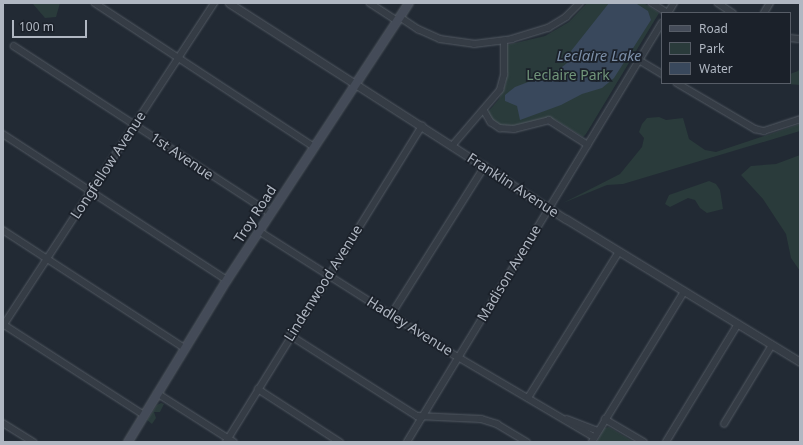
<!DOCTYPE html>
<html>
<head>
<meta charset="utf-8">
<style>
  body { margin:0 }
  #map { position:relative; width:803px; height:445px; overflow:hidden; background:#222a34; font-family:"Noto Sans",sans-serif }
  div>[style] { position:absolute }
  .green>* { inset:0; background:#2a3b3b }
  .water>* { inset:0; background:#39485c }
  .roads { filter:drop-shadow(0 0 1px #535a63) drop-shadow(0 0 1px #535a63) }
  .minor>* { height:5.5px; margin:-2.75px; padding:0 2.75px; transform-origin:2.75px; border-radius:2.75px; background:#353c45 }
  .tertiary>* { height:7px; margin:-3.5px; padding:0 3.5px; transform-origin:3.5px; border-radius:3.5px; background:#353c45 }
  .secondary>* { height:8px; margin:-4px; padding:0 4px; transform-origin:4px; border-radius:4px; background:#444b58 }
  span { translate:-50% -50%; white-space:nowrap; text-align:center; line-height:1.15; -webkit-text-stroke:3.5px #1b212a; paint-order:stroke }
  .park-label { font-size:14px; color:#71957a }
  .street-label { font-size:14px; color:#b0b7c2 }
  .water-label { font-size:15px; color:#7b8ea7; font-style:italic }
  .frame { position:absolute; inset:0; border:4px solid #b0b7c2; pointer-events:none }
  .legend { position:absolute; left:661px; top:12px; width:130px; height:72px; box-sizing:border-box; background:#1b212a; border:1px solid #575d67; margin:0; padding:5px 7px; list-style:none; font-size:12px; color:#b0b7c2 }
  .legend li { display:flex; align-items:center; gap:8px; height:20px }
  .legend b { width:20px; border:1px solid #575d67 }
  .scale { position:absolute; left:12px; top:20px; width:75px; height:18px; box-sizing:border-box; border:2px solid #b0b7c2; border-top:0; padding-left:5px; font-size:12px; line-height:14px; white-space:nowrap; color:#b0b7c2; -webkit-text-stroke:3px #1b212a; paint-order:stroke }
</style>
</head>
<body>
<div id="map">
  <div class="green">
    <div style="clip-path:polygon(35px 3px,60px 3px,56px 17px,45px 18px,33px 4px)"></div>
    <div style="clip-path:polygon(587px 3px,644px 3px,659px 13px,586px 134px,583px 137px,556px 120px,546px 118px,505px 128px,492px 122px,488px 112px,499px 99px,506px 83px,507px 45px,545px 36px,569px 22px)"></div>
    <div style="clip-path:polygon(800px 68px,800px 85px,775px 83px,790px 83px,790px 74px,798px 71px)"></div>
    <div style="clip-path:polygon(659px 117px,666px 120px,683px 118px,689px 139px,705px 150px,716px 152px,800px 124px,800px 131px,623px 184px,607px 185px,563px 203px,620px 174px,642px 147px,644px 138px,639px 132px,642px 124px,647px 118px)"></div>
    <div style="clip-path:polygon(800px 155px,800px 271px,791px 258px,786px 234px,763px 199px,741px 175px,751px 166px,776px 164px)"></div>
    <div style="clip-path:polygon(709px 181px,716px 184px,720px 190px,723px 209px,707px 213px,700px 208px,695px 200px,688px 198px,670px 207px,665px 204px,669px 195px)"></div>
    <div style="clip-path:polygon(161px 403px,164px 404px,160px 412px,154px 412px,156px 418px,152px 424px,147px 420px,157px 405px)"></div>
    <div style="clip-path:polygon(609px 427px,634px 442px,597px 442px,604px 428px)"></div>
  </div>
  <div class="water">
    <div style="clip-path:polygon(609px 3px,637px 4px,648px 11px,651px 20px,614px 78px,602px 88px,582px 94px,561px 105px,520px 120px,517px 106px,505px 101px,505px 95px,515px 87px,557px 71px,567px 63px,573px 55px,571px 51px)"></div>
  </div>
  <div class="roads">
    <div class="minor">
      <div style="left:95px;top:3px;width:262px;rotate:33.3deg"></div>
      <div style="left:370px;top:3px;width:33px;rotate:33deg"></div>
      <div style="left:652px;top:3px;width:19px;rotate:32deg"></div>
      <div style="left:718px;top:3px;width:18px;rotate:34deg"></div>
      <div style="left:668px;top:13px;width:12px;rotate:-59deg"></div>
      <div style="left:764px;top:13px;width:12px;rotate:-59deg"></div>
      <div style="left:400px;top:17px;width:22px;rotate:34deg"></div>
      <div style="left:418px;top:29px;width:24px;rotate:24deg"></div>
      <div style="left:440px;top:39px;width:34px;rotate:8deg"></div>
      <div style="left:474px;top:44px;width:38px;rotate:-7deg"></div>
      <div style="left:512px;top:39px;width:38px;rotate:-17deg"></div>
      <div style="left:548px;top:28px;width:21px;rotate:-31deg"></div>
      <div style="left:566px;top:17px;width:20px;rotate:-45deg"></div>
      <div style="left:790px;top:38px;width:8px;rotate:7deg"></div>
      <div style="left:14px;top:46px;width:306px;rotate:33.1deg"></div>
      <div style="left:639px;top:60px;width:27px;rotate:31deg"></div>
      <div style="left:677px;top:83px;width:91px;rotate:30.5deg"></div>
      <div style="left:755px;top:129px;width:9px;rotate:13deg"></div>
      <div style="left:764px;top:131px;width:38px;rotate:-18deg"></div>
      <div style="left:484px;top:110px;width:14px;rotate:60deg"></div>
      <div style="left:491px;top:122px;width:11px;rotate:34deg"></div>
      <div style="left:500px;top:128px;width:14px;rotate:4deg"></div>
      <div style="left:514px;top:129px;width:36px;rotate:-14deg"></div>
      <div style="left:549px;top:120px;width:46px;rotate:32.7deg"></div>
      <div style="left:3px;top:134px;width:267px;rotate:33.1deg"></div>
      <div style="left:452px;top:146px;width:74px;rotate:-49.4deg"></div>
      <div style="left:500px;top:90px;width:16px;rotate:-75deg"></div>
      <div style="left:504px;top:75px;width:34px;rotate:-90deg"></div>
      <div style="left:3px;top:230px;width:217px;rotate:33deg"></div>
      <div style="left:259px;top:231px;width:230px;rotate:32.4deg"></div>
      <div style="left:453px;top:354px;width:164px;rotate:30.5deg"></div>
      <div style="left:391px;top:315px;width:176px;rotate:-57.8deg"></div>
      <div style="left:3px;top:324px;width:168px;rotate:32.8deg"></div>
      <div style="left:3px;top:326px;width:386px;rotate:-56.8deg"></div>
      <div style="left:290px;top:335px;width:151px;rotate:32.5deg"></div>
      <div style="left:417px;top:416px;width:64px;rotate:2.7deg"></div>
      <div style="left:481px;top:419px;width:17px;rotate:17deg"></div>
      <div style="left:497px;top:424px;width:35px;rotate:31deg"></div>
      <div style="left:258px;top:389px;width:98px;rotate:32.9deg"></div>
      <div style="left:157px;top:393px;width:91px;rotate:32.5deg"></div>
      <div style="left:528px;top:398px;width:172px;rotate:-58.1deg"></div>
      <div style="left:567px;top:419px;width:33px;rotate:21deg"></div>
      <div style="left:605px;top:419px;width:45px;rotate:30.5deg"></div>
      <div style="left:3px;top:423px;width:36px;rotate:32deg"></div>
      <div style="left:724px;top:424px;width:92px;rotate:-58.7deg"></div>
      <div style="left:226px;top:442px;width:372px;rotate:-58.2deg"></div>
      <div style="left:407px;top:442px;width:490px;rotate:-58.7deg"></div>
      <div style="left:592px;top:442px;width:176px;rotate:-58.5deg"></div>
      <div style="left:666px;top:442px;width:138px;rotate:-58.6deg"></div>
    </div>
    <div class="tertiary">
      <div style="left:229px;top:3px;width:400px;rotate:32.7deg"></div>
      <div style="left:566px;top:219px;width:274px;rotate:31.4deg"></div>
    </div>
    <div class="secondary">
      <div style="left:128px;top:442px;width:190px;rotate:-58.6deg"></div>
      <div style="left:227px;top:280px;width:331px;rotate:-56.7deg"></div>
    </div>
  </div>
  <div class="park-label">
    <span style="left:568px;top:75px">Leclaire Park</span>
  </div>
  <div class="street-label">
    <span style="left:182px;top:156px;rotate:34deg">1st Avenue</span>
    <span style="left:108px;top:165px;rotate:-57deg">Longfellow Avenue</span>
    <span style="left:513px;top:185px;rotate:33deg">Franklin Avenue</span>
    <span style="left:255px;top:214px;rotate:-57deg">Troy Road</span>
    <span style="left:509px;top:273px;rotate:-59deg">Madison Avenue</span>
    <span style="left:323px;top:283px;rotate:-58deg">Lindenwood Avenue</span>
    <span style="left:410px;top:326px;rotate:32deg">Hadley Avenue</span>
  </div>
  <div class="water-label">
    <span style="left:599px;top:56px">Leclaire Lake</span>
  </div>
  <div class="frame"></div>
  <ul class="legend">
  <li><b style="height:5px;background:#444b58"></b>Road</li>
  <li><b style="height:11px;background:#2a3b3b"></b>Park</li>
  <li><b style="height:11px;background:#39485c"></b>Water</li>
  </ul>
  <div class="scale">100 m</div>
</div>
</body>
</html>
